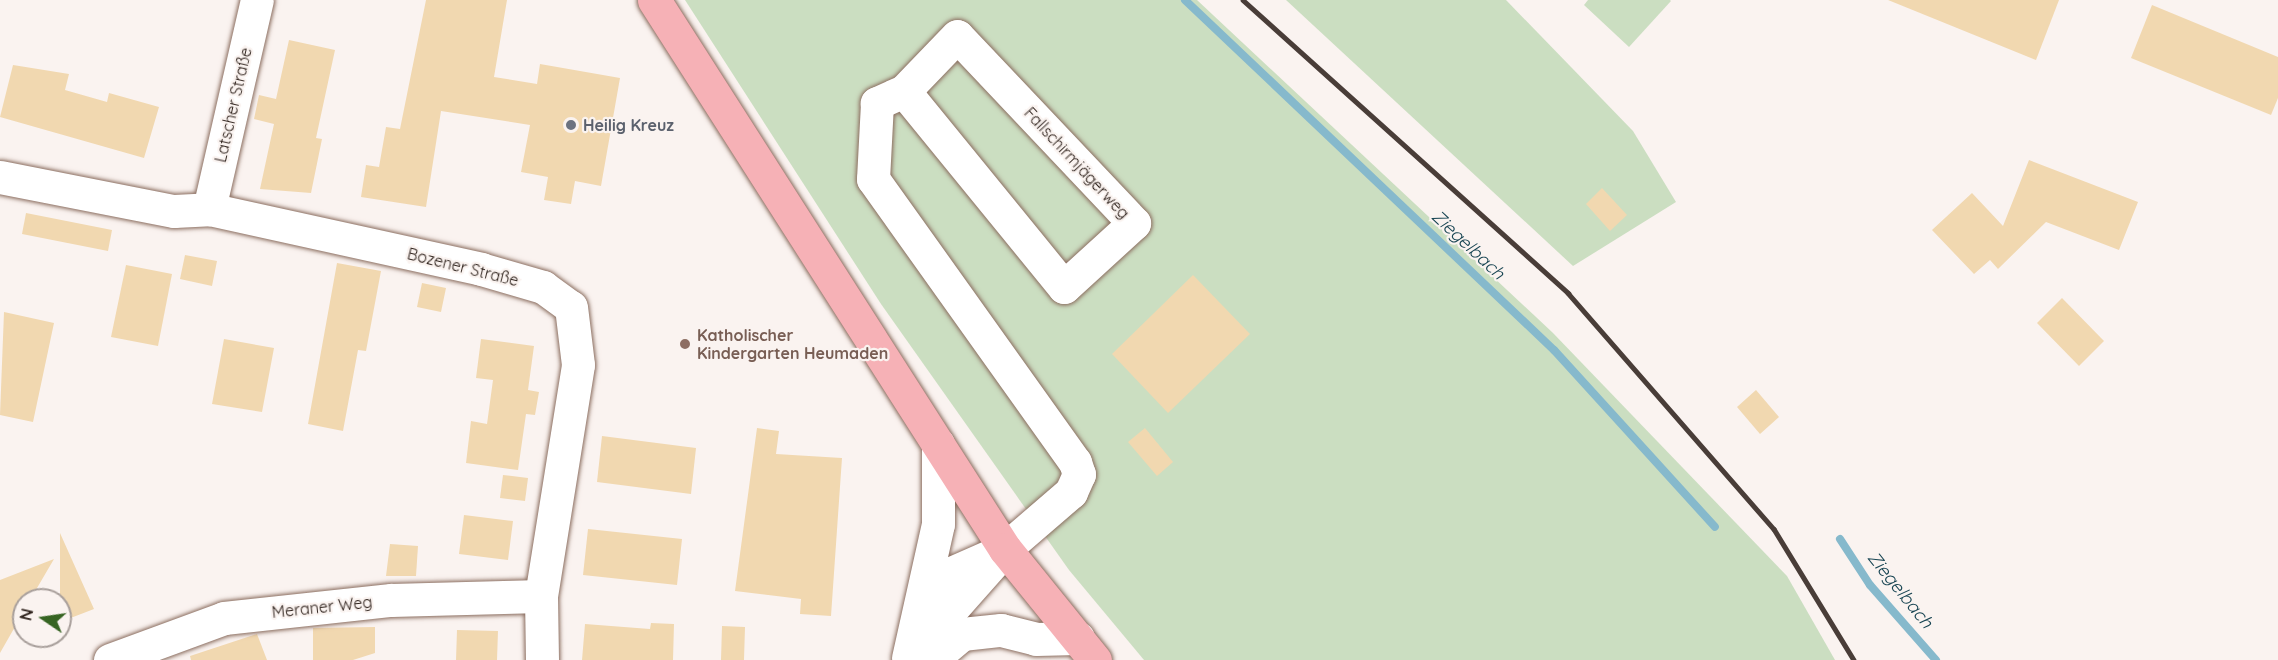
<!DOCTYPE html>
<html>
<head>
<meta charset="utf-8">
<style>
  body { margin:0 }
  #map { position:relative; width:2278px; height:660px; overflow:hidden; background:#faf3f0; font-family:Quicksand,sans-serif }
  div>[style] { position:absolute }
  .green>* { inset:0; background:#cbdec1 }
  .stream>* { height:8px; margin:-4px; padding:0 4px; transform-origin:4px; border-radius:4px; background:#86b9cc }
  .building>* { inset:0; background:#f1d8b0 }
  .roads { filter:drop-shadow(0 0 2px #8b6e60) drop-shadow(0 0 2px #8b6e60) }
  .minor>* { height:33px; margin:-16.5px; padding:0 16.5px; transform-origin:16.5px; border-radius:16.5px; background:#fff }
  .major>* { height:33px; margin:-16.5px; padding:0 16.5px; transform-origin:16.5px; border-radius:16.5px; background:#f6b1b6 }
  .rail>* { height:4.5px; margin:-2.25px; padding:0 2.25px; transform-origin:2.25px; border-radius:2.25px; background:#493d38 }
  .dots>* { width:16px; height:16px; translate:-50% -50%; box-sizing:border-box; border:3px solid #faf3f0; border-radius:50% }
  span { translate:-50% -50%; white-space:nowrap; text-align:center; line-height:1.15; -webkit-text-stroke:4.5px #faf3f0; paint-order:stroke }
  .street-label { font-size:16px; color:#2e221c }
  .worship-label { font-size:16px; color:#5b616d; font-weight:700 }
  .left { translate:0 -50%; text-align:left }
  .education-label { font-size:16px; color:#785e54; font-weight:700 }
  .water-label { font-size:18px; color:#174452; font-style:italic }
  .north { position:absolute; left:12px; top:588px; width:60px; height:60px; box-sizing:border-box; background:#faf3f0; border:2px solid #a89f9b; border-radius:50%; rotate:283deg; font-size:16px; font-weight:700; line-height:24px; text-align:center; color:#2e221c }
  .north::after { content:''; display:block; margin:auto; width:21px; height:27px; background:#366422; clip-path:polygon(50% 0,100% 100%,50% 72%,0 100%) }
</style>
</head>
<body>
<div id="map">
  <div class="green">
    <div style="clip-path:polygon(685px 0,1197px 0,1553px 333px,1787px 576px,1835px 660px,1144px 660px,1069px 570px,881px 304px)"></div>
    <div style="clip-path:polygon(1286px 0,1506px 0,1633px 131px,1676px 202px,1573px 266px)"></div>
    <div style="clip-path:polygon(1588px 0,1670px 0,1671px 1px,1629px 47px,1584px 5px)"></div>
  </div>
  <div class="stream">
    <div style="left:1185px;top:0;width:509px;rotate:43.49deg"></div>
    <div style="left:1554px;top:350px;width:239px;rotate:47.7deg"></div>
    <div style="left:1840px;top:539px;width:55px;rotate:56.9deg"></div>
    <div style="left:1870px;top:585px;width:100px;rotate:48.7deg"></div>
  </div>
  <div class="building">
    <div style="clip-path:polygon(426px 0,507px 0,494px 77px,537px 84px,540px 64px,620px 78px,601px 186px,575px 181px,571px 204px,544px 200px,548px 177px,521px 172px,530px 125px,441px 111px,426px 207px,361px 197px,366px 165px,379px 167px,386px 127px,400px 129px)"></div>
    <div style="clip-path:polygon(1888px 0,2059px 0,2036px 60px)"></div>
    <div style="clip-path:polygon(2152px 5px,2278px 57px,2278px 98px,2271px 115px,2131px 58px)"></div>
    <div style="clip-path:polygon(289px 40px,335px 50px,316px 138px,322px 139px,311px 193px,260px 189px,274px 124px,254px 119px,259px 95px,276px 99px)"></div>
    <div style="clip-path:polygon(13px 65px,69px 74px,65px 90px,107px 102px,109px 93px,159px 107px,144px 158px,0 117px)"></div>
    <div style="clip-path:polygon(2029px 160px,2138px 202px,2119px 250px,2046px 222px,1998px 269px,1990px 260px,1974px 274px,1932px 230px,1972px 193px,2003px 226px)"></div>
    <div style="clip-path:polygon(1602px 188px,1627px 215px,1610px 231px,1586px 204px)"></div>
    <div style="clip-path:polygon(26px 213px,112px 230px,108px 251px,22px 234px)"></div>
    <div style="clip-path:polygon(185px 255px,217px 261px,212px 286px,180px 279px)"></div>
    <div style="clip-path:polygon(337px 263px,381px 271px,366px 351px,358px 350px,343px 431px,308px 424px)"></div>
    <div style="clip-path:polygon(126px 265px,172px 274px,158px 346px,111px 337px)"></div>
    <div style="clip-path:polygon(1193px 275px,1250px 334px,1168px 413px,1112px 354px)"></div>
    <div style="clip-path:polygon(422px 283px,446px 288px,441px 312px,417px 307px)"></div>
    <div style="clip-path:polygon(2062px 298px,2104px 341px,2079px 366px,2037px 323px)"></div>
    <div style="clip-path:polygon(4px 312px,54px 323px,33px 422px,0 415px)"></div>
    <div style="clip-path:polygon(224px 339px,274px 348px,262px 412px,212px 404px)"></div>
    <div style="clip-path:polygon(481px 339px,534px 346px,528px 390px,539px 392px,535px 415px,526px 414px,518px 470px,466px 463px,471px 421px,487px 424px,493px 380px,476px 378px)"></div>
    <div style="clip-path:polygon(1756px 390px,1779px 417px,1760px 434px,1737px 407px)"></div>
    <div style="clip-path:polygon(757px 428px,779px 431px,776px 454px,842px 458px,831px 616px,800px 614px,801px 599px,735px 591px)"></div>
    <div style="clip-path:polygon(1145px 428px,1173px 462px,1157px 476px,1128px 442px)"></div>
    <div style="clip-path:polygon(602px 436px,696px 448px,691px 494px,597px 482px)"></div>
    <div style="clip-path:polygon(503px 475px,528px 478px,525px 501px,500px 498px)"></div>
    <div style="clip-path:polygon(464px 515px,513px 521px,508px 560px,459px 554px)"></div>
    <div style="clip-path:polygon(588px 529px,682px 539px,677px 585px,583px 575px)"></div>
    <div style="clip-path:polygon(60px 533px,94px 609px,68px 619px,67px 613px,60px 615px)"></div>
    <div style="clip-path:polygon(390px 544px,418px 546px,416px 576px,386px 576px)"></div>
    <div style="clip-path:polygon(54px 559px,30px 600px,24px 600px,24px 611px,0 653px,0 580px)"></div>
    <div style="clip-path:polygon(651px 623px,674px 624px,673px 660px,582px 660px,585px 624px,650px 629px)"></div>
    <div style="clip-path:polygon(722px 626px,745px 627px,744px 660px,721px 660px)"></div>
    <div style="clip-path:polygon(375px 627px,375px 653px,353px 660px,313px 660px,313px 628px)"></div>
    <div style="clip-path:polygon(457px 630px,498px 631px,497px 660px,456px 660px)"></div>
    <div style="clip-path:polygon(257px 634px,267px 660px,191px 660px,190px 656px)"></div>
  </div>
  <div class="roads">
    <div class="minor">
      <div style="left:904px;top:91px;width:253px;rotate:50.8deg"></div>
      <div style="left:1064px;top:287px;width:95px;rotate:-42.4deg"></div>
      <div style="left:1134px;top:223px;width:257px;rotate:-133.4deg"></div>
      <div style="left:957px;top:36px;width:76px;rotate:133.9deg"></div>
      <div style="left:904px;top:91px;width:30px;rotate:156deg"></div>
      <div style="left:877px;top:103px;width:76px;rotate:93deg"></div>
      <div style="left:873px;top:179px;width:348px;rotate:54.5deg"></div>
      <div style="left:1075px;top:462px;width:13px;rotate:72deg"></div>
      <div style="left:1079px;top:474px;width:20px;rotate:114deg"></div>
      <div style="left:1071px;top:492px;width:87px;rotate:139.2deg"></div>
      <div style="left:1005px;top:549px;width:106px;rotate:131.5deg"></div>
      <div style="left:935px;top:628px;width:36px;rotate:118deg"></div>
      <div style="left:0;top:177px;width:177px;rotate:11.1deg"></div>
      <div style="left:174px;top:211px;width:35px;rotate:-3deg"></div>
      <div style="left:209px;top:209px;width:279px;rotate:12.4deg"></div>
      <div style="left:481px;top:269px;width:65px;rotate:16.2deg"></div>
      <div style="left:543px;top:287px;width:34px;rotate:36deg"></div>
      <div style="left:571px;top:307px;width:58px;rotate:83.1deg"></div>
      <div style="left:578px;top:365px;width:234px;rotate:99.1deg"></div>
      <div style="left:541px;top:596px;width:64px;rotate:89.1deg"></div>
      <div style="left:209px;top:209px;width:214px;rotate:-77.1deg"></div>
      <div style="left:920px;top:607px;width:46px;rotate:-47.6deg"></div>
      <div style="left:951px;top:573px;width:52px;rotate:-23.6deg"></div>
      <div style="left:908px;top:658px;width:137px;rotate:-77.4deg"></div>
      <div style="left:938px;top:524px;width:80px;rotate:-90deg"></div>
      <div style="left:110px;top:660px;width:121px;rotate:-20.2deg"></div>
      <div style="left:224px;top:618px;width:168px;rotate:-6.2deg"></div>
      <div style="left:391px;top:600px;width:150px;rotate:-1.5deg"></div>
      <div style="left:931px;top:660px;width:40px;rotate:-40deg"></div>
      <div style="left:962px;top:634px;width:39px;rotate:-6deg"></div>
      <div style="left:1001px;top:630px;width:36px;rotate:14deg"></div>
      <div style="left:1036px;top:639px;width:42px;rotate:-1.4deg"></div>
    </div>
    <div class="major">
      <div style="left:654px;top:0;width:652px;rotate:57.41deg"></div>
      <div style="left:1005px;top:549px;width:143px;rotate:51deg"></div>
    </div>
  </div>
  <div class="rail">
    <div style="left:1243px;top:0;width:438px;rotate:42deg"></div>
    <div style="left:1568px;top:293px;width:313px;rotate:48.9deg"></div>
    <div style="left:1774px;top:529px;width:153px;rotate:58.6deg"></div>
  </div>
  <div class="dots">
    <div style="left:571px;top:125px;background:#6b7280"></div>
    <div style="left:685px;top:344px;background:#8d6e63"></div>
  </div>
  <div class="street-label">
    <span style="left:233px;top:105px;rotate:-77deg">Latscher Straße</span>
    <span style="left:1077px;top:163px;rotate:47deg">Fallschirmjägerweg</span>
    <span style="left:463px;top:267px;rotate:14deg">Bozener Straße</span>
    <span style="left:322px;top:607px;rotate:-6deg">Meraner Weg</span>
  </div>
  <div class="worship-label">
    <span class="left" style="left:583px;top:125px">Heilig Kreuz</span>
  </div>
  <div class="education-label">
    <span class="left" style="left:697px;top:344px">Katholischer<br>Kindergarten Heumaden</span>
  </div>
  <div class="water-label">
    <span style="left:1468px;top:245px;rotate:43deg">Ziegelbach</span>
    <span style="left:1900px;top:590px;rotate:51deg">Ziegelbach</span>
  </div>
  <div class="north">N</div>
</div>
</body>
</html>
